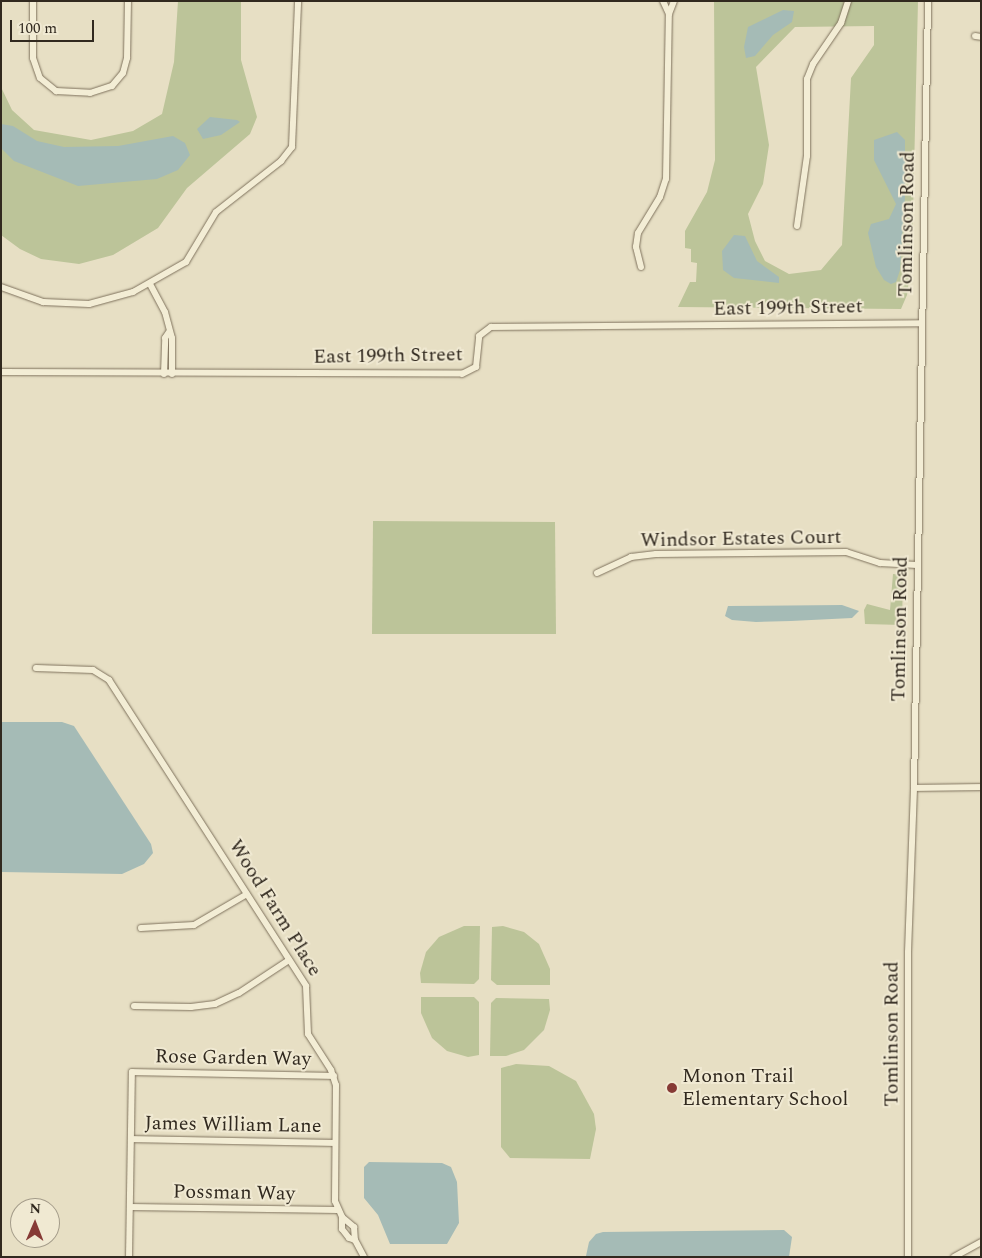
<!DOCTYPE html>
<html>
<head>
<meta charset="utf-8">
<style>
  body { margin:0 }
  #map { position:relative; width:982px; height:1258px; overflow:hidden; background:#e7dfc4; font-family:Spectral,serif }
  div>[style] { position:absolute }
  .green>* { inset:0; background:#bcc499 }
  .water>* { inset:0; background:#a5bbb6 }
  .roads { filter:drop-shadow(0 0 1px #7f725d) drop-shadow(0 0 1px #7f725d) }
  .minor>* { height:6px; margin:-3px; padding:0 3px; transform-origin:3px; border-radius:3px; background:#f3edd5 }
  .dots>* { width:14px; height:14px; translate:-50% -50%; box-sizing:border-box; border:2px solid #f0e9d2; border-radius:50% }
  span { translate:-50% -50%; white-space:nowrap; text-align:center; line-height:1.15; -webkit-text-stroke:4px #f0e9d2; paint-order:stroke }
  .street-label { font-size:20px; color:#31291f }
  .poi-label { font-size:20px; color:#31291f }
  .left { translate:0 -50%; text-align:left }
  .frame { position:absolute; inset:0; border:2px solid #31291f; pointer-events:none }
  .north { position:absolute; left:10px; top:1198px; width:50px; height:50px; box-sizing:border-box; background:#f0e9d2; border:1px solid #a49c8a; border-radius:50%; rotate:1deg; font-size:14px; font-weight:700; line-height:20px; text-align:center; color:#31291f }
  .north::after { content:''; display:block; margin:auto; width:18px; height:22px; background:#863a35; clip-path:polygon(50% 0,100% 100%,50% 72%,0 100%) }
  .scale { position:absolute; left:10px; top:20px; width:84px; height:22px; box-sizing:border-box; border:2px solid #31291f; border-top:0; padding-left:6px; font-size:15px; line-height:18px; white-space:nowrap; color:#31291f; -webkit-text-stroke:4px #f0e9d2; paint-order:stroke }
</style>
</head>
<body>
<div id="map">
  <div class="green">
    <div style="clip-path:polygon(178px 1px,241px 1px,241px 60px,257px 117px,250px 134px,187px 188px,158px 228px,113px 255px,79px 264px,41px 259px,20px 249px,1px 235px,1px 87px,12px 110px,34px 130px,91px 140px,133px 131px,162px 114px,174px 62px)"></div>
    <div style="clip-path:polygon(evenodd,714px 1px,918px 1px,912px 257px,907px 295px,901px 309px,678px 307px,690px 282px,696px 282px,697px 263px,691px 262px,691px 249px,685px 248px,685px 231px,707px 192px,715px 160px,714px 1px,874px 26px,874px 45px,851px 78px,842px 245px,821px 270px,789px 274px,765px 261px,755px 241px,748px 214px,763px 184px,769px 145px,756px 67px,795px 27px,874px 26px)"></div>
    <div style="clip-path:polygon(373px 521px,555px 522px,556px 634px,372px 634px)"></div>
    <div style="clip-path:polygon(893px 574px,903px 575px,902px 625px,865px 624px,864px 610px,867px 604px,890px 610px)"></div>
    <div style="clip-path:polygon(464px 926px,480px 926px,479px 979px,474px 984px,421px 983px,420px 973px,426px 952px,439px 937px)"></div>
    <div style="clip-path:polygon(503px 926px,524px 932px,539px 944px,550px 969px,550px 985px,497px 985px,491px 980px,492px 927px)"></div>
    <div style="clip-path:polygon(421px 997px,474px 997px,479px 1002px,479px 1055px,468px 1057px,447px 1051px,432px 1038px,421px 1013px)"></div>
    <div style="clip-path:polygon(496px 998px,549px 999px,550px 1010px,544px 1030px,524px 1050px,506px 1056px,490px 1056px,491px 1003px)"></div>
    <div style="clip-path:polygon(516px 1064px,549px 1066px,576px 1081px,594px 1114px,596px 1129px,590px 1159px,510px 1158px,501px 1147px,501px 1068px)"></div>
  </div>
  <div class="water">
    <div style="clip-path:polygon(783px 10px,794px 11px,792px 22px,773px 35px,755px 56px,746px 58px,744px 47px,748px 27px)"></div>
    <div style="clip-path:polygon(210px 117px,237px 120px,240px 122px,221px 135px,203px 139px,197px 129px)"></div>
    <div style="clip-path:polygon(1px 124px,13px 126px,37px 141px,64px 147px,118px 146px,173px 136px,185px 143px,190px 155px,178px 170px,157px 179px,78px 186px,14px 161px,1px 148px)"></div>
    <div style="clip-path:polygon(897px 132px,905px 140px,905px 197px,900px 270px,896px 282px,891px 284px,884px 280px,876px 267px,868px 233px,871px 224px,889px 219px,896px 204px,874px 160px,874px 140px)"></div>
    <div style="clip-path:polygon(734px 235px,745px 236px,757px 261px,779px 277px,779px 283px,734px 278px,723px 270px,722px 251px)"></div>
    <div style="clip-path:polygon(842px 605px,859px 611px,852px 618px,791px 621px,756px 622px,732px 620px,725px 616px,728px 606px)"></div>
    <div style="clip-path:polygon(1px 722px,62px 722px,74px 726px,151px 844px,153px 853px,144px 864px,122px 874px,1px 872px)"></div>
    <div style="clip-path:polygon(369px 1162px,442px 1163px,451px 1167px,457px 1182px,459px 1223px,447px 1244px,390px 1244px,378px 1215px,364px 1198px,364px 1167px)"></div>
    <div style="clip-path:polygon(784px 1230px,792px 1237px,789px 1257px,586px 1256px,589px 1242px,596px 1234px,603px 1232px)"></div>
  </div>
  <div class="roads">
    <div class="minor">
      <div style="left:33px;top:1px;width:57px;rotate:90deg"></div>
      <div style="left:33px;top:58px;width:21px;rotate:71deg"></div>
      <div style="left:40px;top:78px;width:21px;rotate:39deg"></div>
      <div style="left:56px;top:91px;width:34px;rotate:3deg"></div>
      <div style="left:90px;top:93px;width:23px;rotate:-18deg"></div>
      <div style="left:112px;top:86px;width:17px;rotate:-50deg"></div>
      <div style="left:123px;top:73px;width:16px;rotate:-75deg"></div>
      <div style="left:127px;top:58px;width:57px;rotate:-89deg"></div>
      <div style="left:663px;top:1px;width:14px;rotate:65deg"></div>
      <div style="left:975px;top:36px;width:6px;rotate:9deg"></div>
      <div style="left:797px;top:226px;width:71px;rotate:-81.9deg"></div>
      <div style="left:807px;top:156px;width:77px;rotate:-90deg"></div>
      <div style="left:807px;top:79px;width:16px;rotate:-68deg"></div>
      <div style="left:813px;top:64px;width:50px;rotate:-55.7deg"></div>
      <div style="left:841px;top:23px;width:23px;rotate:-72deg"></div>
      <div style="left:641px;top:267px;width:21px;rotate:-104deg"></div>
      <div style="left:636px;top:247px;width:14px;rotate:-82deg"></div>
      <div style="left:638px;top:233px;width:42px;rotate:-58.6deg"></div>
      <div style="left:660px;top:197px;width:19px;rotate:-72deg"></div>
      <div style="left:666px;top:179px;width:165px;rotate:-89deg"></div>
      <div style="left:669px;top:14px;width:14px;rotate:-69deg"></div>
      <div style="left:150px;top:284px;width:32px;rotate:62deg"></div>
      <div style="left:165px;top:312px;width:27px;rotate:75deg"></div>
      <div style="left:172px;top:338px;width:36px;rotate:90deg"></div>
      <div style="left:1px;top:287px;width:45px;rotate:19.7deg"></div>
      <div style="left:43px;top:302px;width:46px;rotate:2.5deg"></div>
      <div style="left:89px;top:304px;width:46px;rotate:-15.3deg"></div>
      <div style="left:133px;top:292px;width:61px;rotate:-29.5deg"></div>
      <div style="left:186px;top:262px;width:58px;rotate:-59deg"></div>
      <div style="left:216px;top:212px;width:83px;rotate:-38.1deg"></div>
      <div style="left:281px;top:161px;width:18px;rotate:-52deg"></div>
      <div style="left:292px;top:147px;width:146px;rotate:-87.6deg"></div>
      <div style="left:1px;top:372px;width:461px;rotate:0.2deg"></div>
      <div style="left:462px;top:374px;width:16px;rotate:-27deg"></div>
      <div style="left:476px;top:367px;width:31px;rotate:-84deg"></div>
      <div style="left:479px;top:336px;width:15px;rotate:-37deg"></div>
      <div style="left:491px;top:327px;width:430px;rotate:-0.5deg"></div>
      <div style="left:164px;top:374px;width:36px;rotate:-88deg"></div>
      <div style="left:165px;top:338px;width:7px;rotate:-56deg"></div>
      <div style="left:597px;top:573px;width:38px;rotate:-25deg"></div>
      <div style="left:631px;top:557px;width:25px;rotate:-7deg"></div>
      <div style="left:656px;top:554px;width:190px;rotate:-0.6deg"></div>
      <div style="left:846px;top:552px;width:36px;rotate:18deg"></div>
      <div style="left:880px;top:563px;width:37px;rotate:3deg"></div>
      <div style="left:36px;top:668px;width:57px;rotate:2deg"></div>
      <div style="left:93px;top:670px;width:19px;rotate:32deg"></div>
      <div style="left:109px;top:680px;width:364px;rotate:57.2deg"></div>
      <div style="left:306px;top:986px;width:48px;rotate:87.6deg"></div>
      <div style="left:308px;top:1034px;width:43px;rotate:57.4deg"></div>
      <div style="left:331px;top:1070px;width:16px;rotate:72deg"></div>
      <div style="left:336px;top:1085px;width:116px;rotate:90.5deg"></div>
      <div style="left:335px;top:1201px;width:17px;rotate:66deg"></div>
      <div style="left:342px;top:1217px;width:12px;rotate:90deg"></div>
      <div style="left:342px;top:1229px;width:11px;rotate:52deg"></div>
      <div style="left:349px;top:1238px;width:6px;rotate:18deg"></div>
      <div style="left:914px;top:788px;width:67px;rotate:-0.9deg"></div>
      <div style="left:141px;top:928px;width:53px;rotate:-3.2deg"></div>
      <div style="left:194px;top:925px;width:61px;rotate:-30.3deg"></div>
      <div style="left:134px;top:1006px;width:57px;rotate:1deg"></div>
      <div style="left:191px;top:1007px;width:24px;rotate:-7deg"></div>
      <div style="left:215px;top:1004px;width:26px;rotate:-25deg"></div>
      <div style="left:239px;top:993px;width:60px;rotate:-33.4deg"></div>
      <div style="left:131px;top:1139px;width:203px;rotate:1.1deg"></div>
      <div style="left:130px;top:1207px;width:208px;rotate:0.8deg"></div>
      <div style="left:342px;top:1217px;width:16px;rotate:40deg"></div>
      <div style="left:354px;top:1227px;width:13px;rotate:86deg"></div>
      <div style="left:355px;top:1240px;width:19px;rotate:62deg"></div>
      <div style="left:129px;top:1257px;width:185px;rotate:-89.1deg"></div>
      <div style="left:132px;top:1072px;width:202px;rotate:1.1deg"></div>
      <div style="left:908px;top:1257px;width:305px;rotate:-90deg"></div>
      <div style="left:908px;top:952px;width:164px;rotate:-87.9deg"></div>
      <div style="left:914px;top:788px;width:787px;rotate:-88.98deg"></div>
      <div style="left:954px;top:1257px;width:31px;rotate:-29deg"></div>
    </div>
  </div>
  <div class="dots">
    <div style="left:672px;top:1088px;background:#863a35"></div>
  </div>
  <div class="street-label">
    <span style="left:907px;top:224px;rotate:-89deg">Tomlinson Road</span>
    <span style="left:788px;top:308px;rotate:-1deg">East 199th Street</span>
    <span style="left:388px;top:356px;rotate:-1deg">East 199th Street</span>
    <span style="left:741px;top:539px;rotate:-1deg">Windsor Estates Court</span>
    <span style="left:900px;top:629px;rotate:-89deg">Tomlinson Road</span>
    <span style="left:275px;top:908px;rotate:58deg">Wood Farm Place</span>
    <span style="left:892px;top:1034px;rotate:-90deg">Tomlinson Road</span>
    <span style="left:233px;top:1058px;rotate:1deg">Rose Garden Way</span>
    <span style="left:233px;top:1125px;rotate:1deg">James William Lane</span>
    <span style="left:234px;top:1193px;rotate:1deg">Possman Way</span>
  </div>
  <div class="poi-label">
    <span class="left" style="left:682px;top:1088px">Monon Trail<br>Elementary School</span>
  </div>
  <div class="frame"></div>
  <div class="north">N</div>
  <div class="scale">100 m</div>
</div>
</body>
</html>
